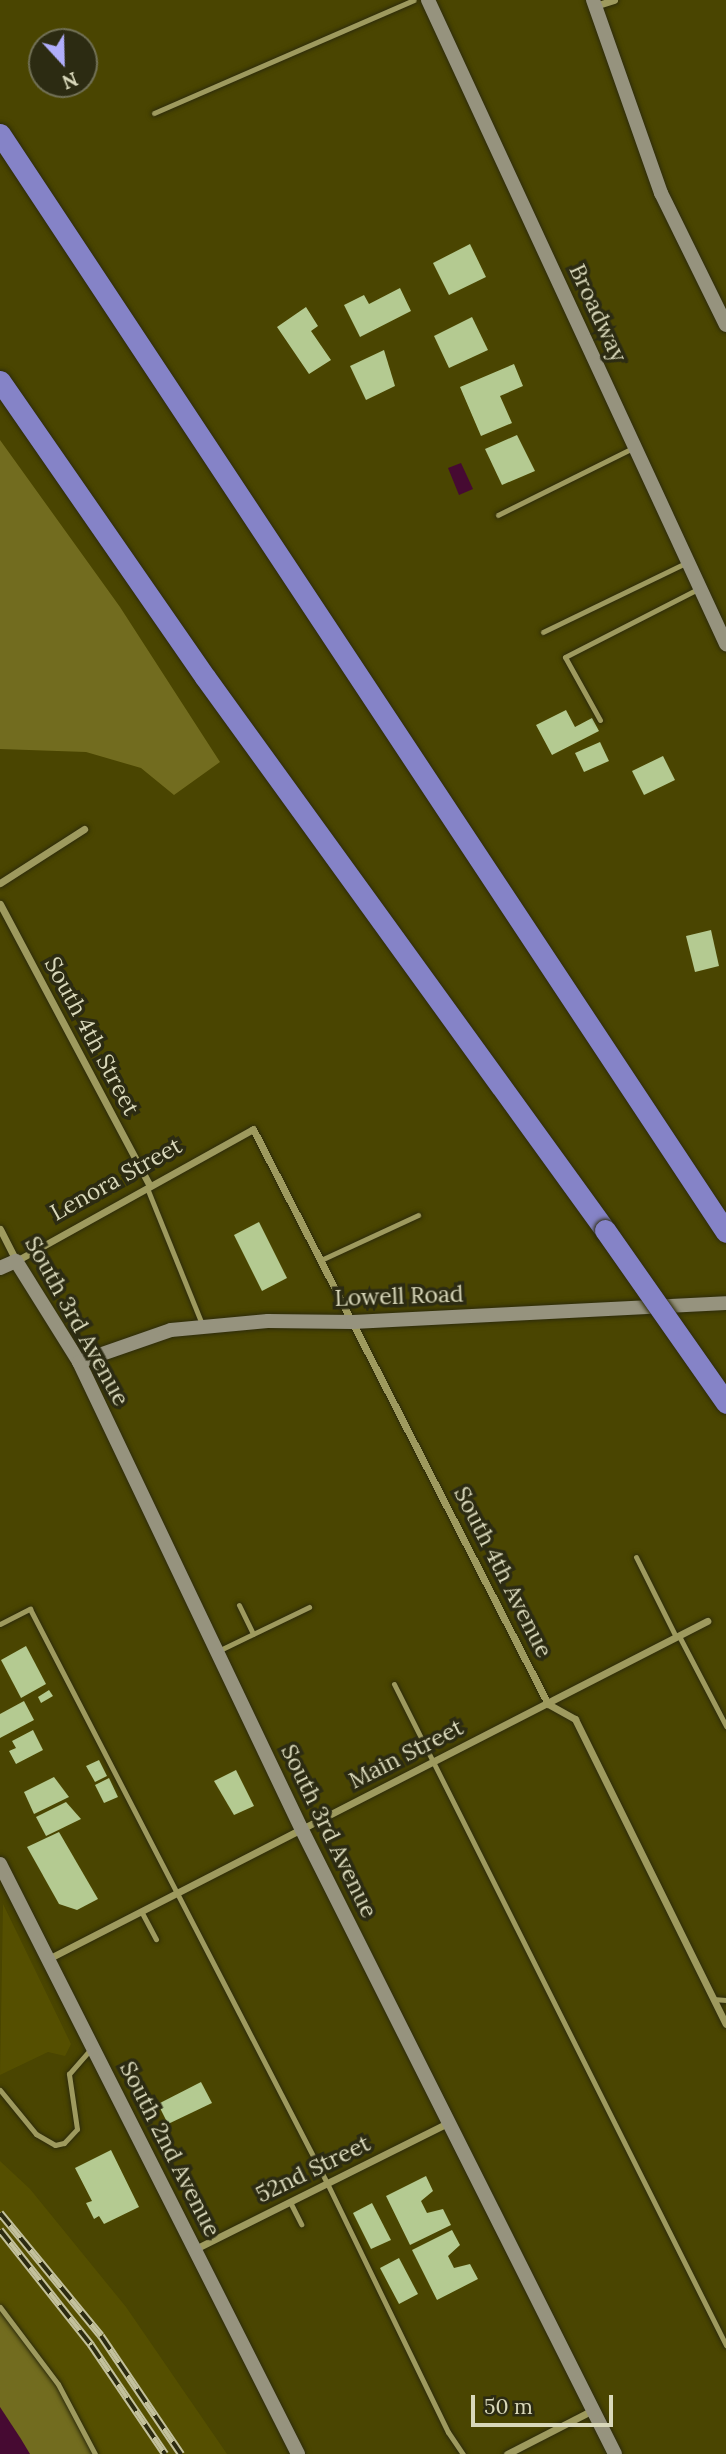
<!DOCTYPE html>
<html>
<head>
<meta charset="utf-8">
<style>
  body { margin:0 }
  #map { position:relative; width:726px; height:2454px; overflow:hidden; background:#4a4501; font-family:Lora,serif }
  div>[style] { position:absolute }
  .built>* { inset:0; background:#554f00 }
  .green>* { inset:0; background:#726c1f }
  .water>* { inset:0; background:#460a32 }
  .building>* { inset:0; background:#b4ca91 }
  .roads { filter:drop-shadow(0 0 2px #2d2b0b) drop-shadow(0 0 2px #2d2b0b) }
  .lane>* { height:5px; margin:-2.5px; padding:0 2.5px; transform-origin:2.5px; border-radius:2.5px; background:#9e9a5e }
  .street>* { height:7px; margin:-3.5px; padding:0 3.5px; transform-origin:3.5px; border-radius:3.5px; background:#9e9a5e }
  .secondary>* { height:14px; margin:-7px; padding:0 7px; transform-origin:7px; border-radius:7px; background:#96937e }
  .highway>* { height:21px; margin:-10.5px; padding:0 10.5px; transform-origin:10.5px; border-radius:10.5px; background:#8583c7 }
  .rail>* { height:8px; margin-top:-4px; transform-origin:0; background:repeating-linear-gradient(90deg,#2c2b12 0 16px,#c3c19d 0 32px); box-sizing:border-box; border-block:2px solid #c3c19d }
  .bridges { filter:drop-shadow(0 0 2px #2d2b0b) drop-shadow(0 0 2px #2d2b0b) }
  .highway-bridge>* { height:21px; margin:-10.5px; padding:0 10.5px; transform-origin:10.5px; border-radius:10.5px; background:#8583c7 }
  span { translate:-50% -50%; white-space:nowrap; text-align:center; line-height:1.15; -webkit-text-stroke:7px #2c2b12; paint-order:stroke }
  .street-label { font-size:23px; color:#d9d8ba }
  .north { position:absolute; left:28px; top:28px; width:70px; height:70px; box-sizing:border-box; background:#2c2b12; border:2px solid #717055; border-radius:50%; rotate:158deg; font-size:19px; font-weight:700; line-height:28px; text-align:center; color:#d9d8ba }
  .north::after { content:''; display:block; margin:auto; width:24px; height:32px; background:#b0aefa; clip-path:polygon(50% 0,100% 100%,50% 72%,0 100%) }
  .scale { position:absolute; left:471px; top:2395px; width:142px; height:32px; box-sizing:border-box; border:4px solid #d9d8ba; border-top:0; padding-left:9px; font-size:21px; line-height:24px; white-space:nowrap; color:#d9d8ba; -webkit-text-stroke:5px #2c2b12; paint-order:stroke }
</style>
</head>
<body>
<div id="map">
  <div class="built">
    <div style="clip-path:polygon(3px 1904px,71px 2044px,65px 2056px,48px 2052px,0 2075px)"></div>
    <div style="clip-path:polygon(0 2161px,30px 2189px,126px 2307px,227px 2454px,95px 2454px,0 2307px)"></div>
  </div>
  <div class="green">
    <div style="clip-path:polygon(0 440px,120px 607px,220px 762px,174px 795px,141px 768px,86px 752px,0 749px)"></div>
    <div style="clip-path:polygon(0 2307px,58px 2384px,95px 2454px,0 2454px)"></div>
  </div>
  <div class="water">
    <div style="clip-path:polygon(461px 463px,473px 489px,459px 495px,448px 468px)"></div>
    <div style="clip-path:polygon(0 2407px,21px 2439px,30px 2454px,0 2454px)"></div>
  </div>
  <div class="building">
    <div style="clip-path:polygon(470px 244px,486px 277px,449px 295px,433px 263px)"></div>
    <div style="clip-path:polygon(400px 288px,411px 311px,360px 337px,344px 305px,364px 295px,369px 304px)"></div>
    <div style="clip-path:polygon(306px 307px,318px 326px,311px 331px,331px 360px,309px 374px,277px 327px)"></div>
    <div style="clip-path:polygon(472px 317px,488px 350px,449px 368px,434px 336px)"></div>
    <div style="clip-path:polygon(384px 350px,395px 386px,366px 400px,350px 366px)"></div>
    <div style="clip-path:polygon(514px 364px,523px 386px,500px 396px,512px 423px,481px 436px,460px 387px)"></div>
    <div style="clip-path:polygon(517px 435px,535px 471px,502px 485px,485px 449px)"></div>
    <div style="clip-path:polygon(566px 710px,575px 727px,592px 718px,599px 731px,552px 755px,536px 725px)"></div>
    <div style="clip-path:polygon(600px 742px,609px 761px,584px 772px,575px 753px)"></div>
    <div style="clip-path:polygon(663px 756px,675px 780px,644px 795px,632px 771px)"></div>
    <div style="clip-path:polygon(711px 930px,719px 966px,695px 972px,686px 936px)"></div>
    <div style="clip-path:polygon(259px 1222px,287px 1278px,262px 1291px,234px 1235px)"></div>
    <div style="clip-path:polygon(26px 1646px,46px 1684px,21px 1698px,1px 1660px)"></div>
    <div style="clip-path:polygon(49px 1690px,53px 1696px,41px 1703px,38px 1697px)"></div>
    <div style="clip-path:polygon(24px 1701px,34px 1720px,0 1738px,0 1714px)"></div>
    <div style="clip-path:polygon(33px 1730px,43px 1750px,16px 1764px,9px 1751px,16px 1748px,12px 1741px)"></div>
    <div style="clip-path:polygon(99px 1760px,107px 1776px,95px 1782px,86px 1766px)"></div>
    <div style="clip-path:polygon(236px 1770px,254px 1806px,234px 1815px,214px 1781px)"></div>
    <div style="clip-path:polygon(54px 1777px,69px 1797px,34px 1814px,24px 1792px)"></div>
    <div style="clip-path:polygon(109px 1778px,118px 1797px,104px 1803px,95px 1785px)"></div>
    <div style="clip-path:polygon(66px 1802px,81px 1819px,46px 1836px,36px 1817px)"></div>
    <div style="clip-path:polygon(59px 1832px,98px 1899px,77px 1910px,59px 1904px,27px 1847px)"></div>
    <div style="clip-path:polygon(201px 2082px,212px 2103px,168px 2124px,158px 2104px)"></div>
    <div style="clip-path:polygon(111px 2150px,139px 2207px,104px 2224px,99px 2216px,94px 2219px,86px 2203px,92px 2201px,75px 2168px)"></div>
    <div style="clip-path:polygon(426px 2176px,433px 2191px,421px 2201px,427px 2213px,443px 2209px,451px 2225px,410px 2245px,386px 2196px)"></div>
    <div style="clip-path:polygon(372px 2203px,391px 2240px,371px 2249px,353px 2213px)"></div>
    <div style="clip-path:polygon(452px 2230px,460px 2245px,448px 2256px,454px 2268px,470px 2264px,478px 2279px,437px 2300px,412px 2250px)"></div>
    <div style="clip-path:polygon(399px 2258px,418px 2294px,399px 2304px,380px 2268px)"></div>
  </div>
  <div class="roads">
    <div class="lane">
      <div style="left:154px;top:113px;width:283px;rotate:-23.5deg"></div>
      <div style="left:498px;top:515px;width:153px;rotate:-26.4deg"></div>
      <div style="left:543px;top:632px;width:161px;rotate:-25.8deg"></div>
      <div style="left:600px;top:720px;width:72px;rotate:-119.1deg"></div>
      <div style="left:565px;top:657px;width:152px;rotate:-27.1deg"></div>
      <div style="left:147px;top:1188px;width:147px;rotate:68deg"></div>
      <div style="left:321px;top:1260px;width:107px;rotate:-24.9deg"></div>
      <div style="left:636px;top:1557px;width:89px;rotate:63.4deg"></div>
      <div style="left:239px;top:1605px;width:32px;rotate:64deg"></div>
      <div style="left:0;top:1624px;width:34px;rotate:-27deg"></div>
      <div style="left:30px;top:1609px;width:646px;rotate:62.64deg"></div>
      <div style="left:327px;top:2183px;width:277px;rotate:64.1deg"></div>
      <div style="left:448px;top:2432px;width:27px;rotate:56deg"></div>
      <div style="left:679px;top:1636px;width:102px;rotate:62.4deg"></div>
      <div style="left:220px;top:1650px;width:99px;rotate:-25.8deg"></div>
      <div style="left:394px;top:1684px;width:740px;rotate:63.33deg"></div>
      <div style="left:141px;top:1911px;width:32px;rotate:62deg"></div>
      <div style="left:713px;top:1999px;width:13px;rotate:4deg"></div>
      <div style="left:0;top:2090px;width:57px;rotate:50.7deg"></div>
      <div style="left:36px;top:2134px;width:22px;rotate:30deg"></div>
      <div style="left:55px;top:2145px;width:9px;rotate:-13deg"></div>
      <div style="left:64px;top:2143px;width:19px;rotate:-47deg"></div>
      <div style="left:77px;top:2129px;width:56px;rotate:-98.3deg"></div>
      <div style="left:69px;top:2074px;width:32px;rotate:-49deg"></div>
      <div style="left:290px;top:2202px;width:25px;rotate:63deg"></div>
      <div style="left:0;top:2307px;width:96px;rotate:53deg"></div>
      <div style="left:58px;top:2384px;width:79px;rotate:62.1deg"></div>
    </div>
    <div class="street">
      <div style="left:595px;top:6px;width:20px;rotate:-18deg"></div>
      <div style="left:0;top:883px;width:100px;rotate:-32.7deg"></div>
      <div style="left:0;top:904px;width:319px;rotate:62deg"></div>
      <div style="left:0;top:1229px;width:36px;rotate:63deg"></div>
      <div style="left:16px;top:1261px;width:271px;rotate:-29.1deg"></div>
      <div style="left:253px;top:1129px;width:646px;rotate:62.84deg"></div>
      <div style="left:548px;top:1704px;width:31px;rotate:29deg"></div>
      <div style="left:575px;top:1719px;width:340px;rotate:63.7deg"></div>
      <div style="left:48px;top:1959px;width:741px;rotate:-27.15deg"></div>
      <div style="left:195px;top:2249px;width:283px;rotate:-26.5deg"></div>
      <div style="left:507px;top:2454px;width:97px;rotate:-27.1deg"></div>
    </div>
    <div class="secondary">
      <div style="left:428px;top:0;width:710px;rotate:65.17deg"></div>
      <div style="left:593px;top:0;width:205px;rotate:70.6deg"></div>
      <div style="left:661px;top:193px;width:147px;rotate:63.8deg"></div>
      <div style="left:0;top:1268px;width:17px;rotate:-24deg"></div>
      <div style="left:16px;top:1261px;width:119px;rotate:58deg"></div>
      <div style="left:79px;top:1362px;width:516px;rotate:64.53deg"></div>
      <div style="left:301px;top:1828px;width:700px;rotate:63.36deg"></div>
      <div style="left:79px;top:1362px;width:97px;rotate:-19.2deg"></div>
      <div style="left:171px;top:1330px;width:97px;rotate:-5.3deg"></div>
      <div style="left:268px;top:1321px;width:85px;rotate:0.7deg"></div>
      <div style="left:353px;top:1322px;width:373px;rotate:-2.9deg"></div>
      <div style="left:0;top:1864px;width:661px;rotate:63.2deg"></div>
    </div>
    <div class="highway">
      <div style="left:0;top:134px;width:1316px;rotate:56.53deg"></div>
      <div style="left:0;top:381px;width:360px;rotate:55.3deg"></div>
      <div style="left:205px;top:677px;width:683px;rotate:54.12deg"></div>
    </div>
  </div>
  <div class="rail">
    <div style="left:0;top:2213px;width:159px;rotate:50.6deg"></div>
    <div style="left:101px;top:2336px;width:143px;rotate:55.9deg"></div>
    <div style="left:0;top:2230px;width:147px;rotate:51.6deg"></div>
    <div style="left:91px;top:2345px;width:132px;rotate:55.8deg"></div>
  </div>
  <div class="bridges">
    <div class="highway-bridge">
      <div style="left:605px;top:1230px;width:211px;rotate:55deg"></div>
    </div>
  </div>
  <div class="street-label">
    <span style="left:598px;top:313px;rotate:65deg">Broadway</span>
    <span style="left:92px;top:1036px;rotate:62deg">South 4th Street</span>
    <span style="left:116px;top:1179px;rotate:-29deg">Lenora Street</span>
    <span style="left:399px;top:1296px;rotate:-2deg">Lowell Road</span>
    <span style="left:77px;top:1321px;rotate:61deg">South 3rd Avenue</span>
    <span style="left:503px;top:1572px;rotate:63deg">South 4th Avenue</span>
    <span style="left:406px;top:1754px;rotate:-27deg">Main Street</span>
    <span style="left:329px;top:1831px;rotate:64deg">South 3rd Avenue</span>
    <span style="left:170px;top:2149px;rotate:63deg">South 2nd Avenue</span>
    <span style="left:313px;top:2169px;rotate:-26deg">52nd Street</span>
  </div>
  <div class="north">N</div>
  <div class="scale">50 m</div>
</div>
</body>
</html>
